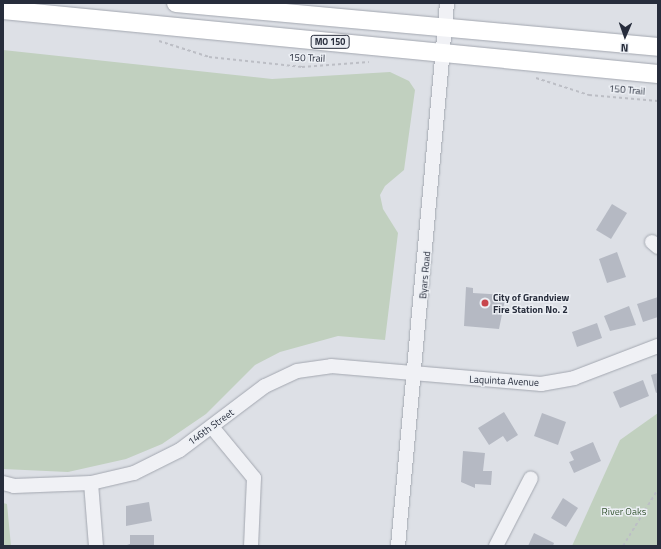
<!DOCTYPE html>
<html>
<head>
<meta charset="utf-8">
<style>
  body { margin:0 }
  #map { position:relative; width:661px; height:549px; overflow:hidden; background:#dde0e6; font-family:"Titillium Web",sans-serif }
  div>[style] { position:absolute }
  .green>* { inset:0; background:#c1d0bf }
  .building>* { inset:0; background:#b5b9c3 }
  .path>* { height:2px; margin-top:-1px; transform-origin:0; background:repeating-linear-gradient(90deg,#bcbec5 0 3px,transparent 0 6px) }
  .roads { filter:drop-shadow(0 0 1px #a3a7b0) drop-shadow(0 0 1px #a3a7b0) }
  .minor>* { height:14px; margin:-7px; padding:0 7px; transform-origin:7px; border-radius:7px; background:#f0f1f5 }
  .major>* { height:18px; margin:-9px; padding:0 9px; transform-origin:9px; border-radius:9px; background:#fff }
  .dots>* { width:11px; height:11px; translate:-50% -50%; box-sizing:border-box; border:2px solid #eceff4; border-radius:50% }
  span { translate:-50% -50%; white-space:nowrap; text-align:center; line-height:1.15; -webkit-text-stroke:3px #eceff4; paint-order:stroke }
  .shield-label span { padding:1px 3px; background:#eceff4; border:1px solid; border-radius:3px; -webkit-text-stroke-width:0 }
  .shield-label { font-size:9px; color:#272d3c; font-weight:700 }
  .street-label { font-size:10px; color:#272d3c }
  .poi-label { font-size:10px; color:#272d3c; font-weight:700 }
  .left { translate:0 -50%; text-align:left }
  .park-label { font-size:10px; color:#385735 }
  .frame { position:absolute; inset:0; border:4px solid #272d3c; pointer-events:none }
  .north { position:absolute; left:605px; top:16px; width:40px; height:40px; -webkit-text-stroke:3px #eceff4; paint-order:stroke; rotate:182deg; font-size:11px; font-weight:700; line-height:16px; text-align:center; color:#272d3c }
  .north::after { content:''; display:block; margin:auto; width:14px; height:18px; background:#272d3c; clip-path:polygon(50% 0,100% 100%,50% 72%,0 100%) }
</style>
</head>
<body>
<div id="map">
  <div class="green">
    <div style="clip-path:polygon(3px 50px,272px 79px,390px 72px,409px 81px,415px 90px,404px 170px,385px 186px,380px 195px,383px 209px,398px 233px,385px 340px,338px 336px,280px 352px,255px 365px,206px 414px,162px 444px,126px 459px,68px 472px,3px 469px)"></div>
    <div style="clip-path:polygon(658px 413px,658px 546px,572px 546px,620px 440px)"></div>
    <div style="clip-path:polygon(3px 503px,7px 504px,11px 546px,3px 546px)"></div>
  </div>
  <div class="building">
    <div style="clip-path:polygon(612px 204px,627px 213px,611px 239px,596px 230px)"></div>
    <div style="clip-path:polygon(617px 252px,626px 277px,607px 283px,599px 259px)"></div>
    <div style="clip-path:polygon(466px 287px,473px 288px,473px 293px,506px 295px,499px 329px,464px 326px)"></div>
    <div style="clip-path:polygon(658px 297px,658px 317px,643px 322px,637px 304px)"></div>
    <div style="clip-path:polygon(629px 306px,636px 325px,610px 331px,604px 316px)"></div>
    <div style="clip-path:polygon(597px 323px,602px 338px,577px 347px,572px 332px)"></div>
    <div style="clip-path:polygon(658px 373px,658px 392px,656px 393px,651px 375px)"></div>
    <div style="clip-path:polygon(643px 380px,649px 396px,620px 408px,613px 392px)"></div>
    <div style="clip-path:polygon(504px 412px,518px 435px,507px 442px,503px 436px,489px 445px,478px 428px)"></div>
    <div style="clip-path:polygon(542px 413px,566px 422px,558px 445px,534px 436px)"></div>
    <div style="clip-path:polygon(593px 442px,601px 461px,574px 473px,569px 462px,574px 460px,570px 452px)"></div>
    <div style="clip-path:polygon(463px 451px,485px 453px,483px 471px,492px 471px,491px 485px,475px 484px,475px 488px,461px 482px)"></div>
    <div style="clip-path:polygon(563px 498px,578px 508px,566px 527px,551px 518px)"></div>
    <div style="clip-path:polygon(149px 502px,152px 521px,126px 526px,126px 506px)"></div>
    <div style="clip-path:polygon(534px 533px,554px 543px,553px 546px,528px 546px)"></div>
    <div style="clip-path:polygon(130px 535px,154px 535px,154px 546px,124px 546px,130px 544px)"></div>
  </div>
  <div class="path">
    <div style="left:159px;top:41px;width:52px;rotate:17.7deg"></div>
    <div style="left:209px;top:57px;width:94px;rotate:6.1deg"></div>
    <div style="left:302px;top:67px;width:67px;rotate:-4.3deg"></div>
    <div style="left:536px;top:78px;width:56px;rotate:17.8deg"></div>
    <div style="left:589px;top:95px;width:69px;rotate:5deg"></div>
    <div style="left:623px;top:546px;width:67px;rotate:-58.4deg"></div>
  </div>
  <div class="roads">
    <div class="minor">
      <div style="left:652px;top:242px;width:8px;rotate:40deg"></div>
      <div style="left:212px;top:427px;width:66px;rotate:50.5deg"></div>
      <div style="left:254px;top:478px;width:68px;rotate:92.5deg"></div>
      <div style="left:3px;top:483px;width:11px;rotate:15deg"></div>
      <div style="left:14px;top:486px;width:77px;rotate:-2.2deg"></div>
      <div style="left:91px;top:483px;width:44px;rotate:-13.1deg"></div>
      <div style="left:134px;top:473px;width:51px;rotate:-26.6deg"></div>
      <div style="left:180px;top:450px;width:106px;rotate:-37deg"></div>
      <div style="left:265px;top:386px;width:35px;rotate:-25deg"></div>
      <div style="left:297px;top:371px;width:34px;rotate:-8deg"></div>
      <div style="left:331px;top:366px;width:211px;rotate:4.9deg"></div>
      <div style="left:541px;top:384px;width:34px;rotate:-10deg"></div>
      <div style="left:574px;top:378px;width:90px;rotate:-20.9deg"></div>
      <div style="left:91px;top:483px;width:63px;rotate:85.5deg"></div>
      <div style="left:398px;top:546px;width:545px;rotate:-84.84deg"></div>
      <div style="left:496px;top:546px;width:76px;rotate:-62.8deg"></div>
    </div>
    <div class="major">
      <div style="left:176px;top:3px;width:484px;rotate:5.2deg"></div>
      <div style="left:3px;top:10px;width:658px;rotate:5.58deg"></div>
    </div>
  </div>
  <div class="dots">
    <div style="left:485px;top:303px;background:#c8464d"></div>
  </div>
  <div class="shield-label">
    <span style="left:330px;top:42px">MO 150</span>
  </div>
  <div class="street-label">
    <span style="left:307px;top:58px;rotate:2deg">150 Trail</span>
    <span style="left:627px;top:90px;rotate:5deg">150 Trail</span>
    <span style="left:425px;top:275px;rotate:-85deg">Byars Road</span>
    <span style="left:504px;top:381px;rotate:3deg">Laquinta Avenue</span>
    <span style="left:211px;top:427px;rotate:-36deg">146th Street</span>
  </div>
  <div class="poi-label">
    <span class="left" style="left:493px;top:303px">City of Grandview<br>Fire Station No. 2</span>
  </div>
  <div class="park-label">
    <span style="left:624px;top:512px">River Oaks</span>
  </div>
  <div class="frame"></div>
  <div class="north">N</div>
</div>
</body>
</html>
